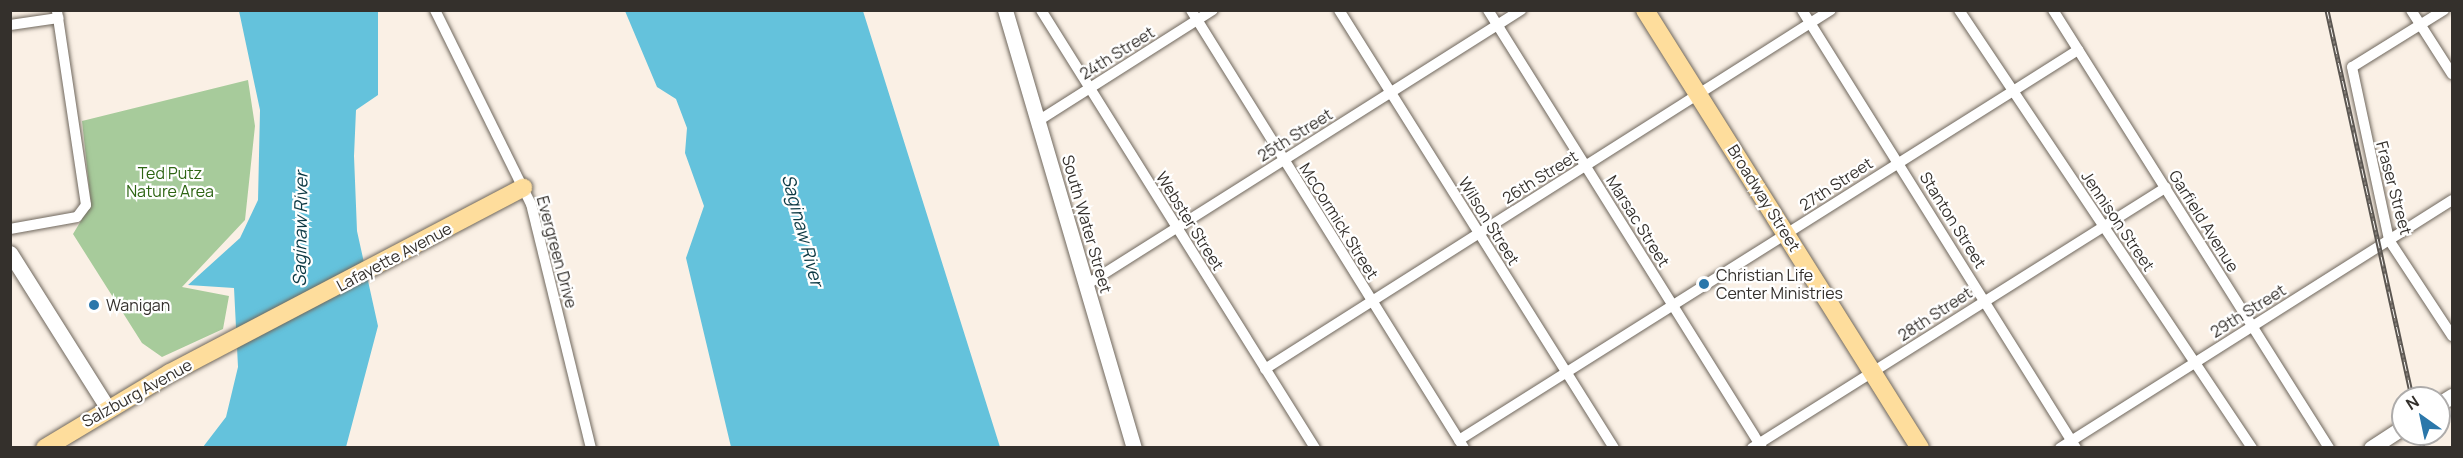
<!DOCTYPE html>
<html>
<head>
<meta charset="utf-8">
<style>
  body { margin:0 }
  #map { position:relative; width:2463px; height:458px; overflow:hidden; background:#faf0e5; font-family:Manrope,sans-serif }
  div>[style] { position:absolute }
  .green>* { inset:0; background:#a7cb9b }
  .water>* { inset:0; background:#64c2dc }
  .roads { filter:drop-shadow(0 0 2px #6f675d) drop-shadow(0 0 2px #6f675d) }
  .street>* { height:10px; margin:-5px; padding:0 5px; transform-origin:5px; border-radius:5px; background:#fff }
  .secondary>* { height:15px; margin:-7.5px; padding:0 7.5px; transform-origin:7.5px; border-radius:7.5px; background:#fff }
  .primary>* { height:18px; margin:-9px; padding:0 9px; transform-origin:9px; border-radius:9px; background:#fedd9c }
  .rail>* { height:5px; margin-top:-2.5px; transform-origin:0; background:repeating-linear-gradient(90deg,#fff 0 9px,#5b5651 0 18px); box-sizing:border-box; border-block:2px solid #5b5651 }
  .dots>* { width:16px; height:16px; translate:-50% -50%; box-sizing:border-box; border:3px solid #fff; border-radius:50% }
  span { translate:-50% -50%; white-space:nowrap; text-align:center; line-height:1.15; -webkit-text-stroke:4.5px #fff; paint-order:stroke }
  .street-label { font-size:16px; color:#34302c }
  .park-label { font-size:16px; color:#2e6514 }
  .poi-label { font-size:16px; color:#34302c }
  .left { translate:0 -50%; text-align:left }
  .water-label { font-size:18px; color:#0b3843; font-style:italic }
  .frame { position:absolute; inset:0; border:12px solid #34302c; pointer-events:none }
  .north { position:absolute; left:2391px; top:386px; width:60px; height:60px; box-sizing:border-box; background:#fff; border:2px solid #aeacab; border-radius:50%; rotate:327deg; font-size:16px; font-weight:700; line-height:24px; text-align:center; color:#34302c }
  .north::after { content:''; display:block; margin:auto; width:21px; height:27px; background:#2b77aa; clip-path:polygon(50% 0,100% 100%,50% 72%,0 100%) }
</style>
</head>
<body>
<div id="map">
  <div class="green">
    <div style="clip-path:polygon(248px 80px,255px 126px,245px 220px,182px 287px,229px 296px,223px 329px,162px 357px,142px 343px,73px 234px,91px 204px,82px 121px)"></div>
  </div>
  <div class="water">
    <div style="clip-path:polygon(239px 11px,378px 11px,378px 95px,356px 110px,354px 156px,357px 231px,378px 326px,346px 447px,203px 447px,226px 417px,238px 367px,234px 288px,188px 285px,240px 238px,258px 200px,260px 110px)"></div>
    <div style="clip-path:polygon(625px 11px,863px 11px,1000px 447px,731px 447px,686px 258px,704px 206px,685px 153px,687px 128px,676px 99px,657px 87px)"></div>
  </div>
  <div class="roads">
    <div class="street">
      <div style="left:435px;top:10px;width:216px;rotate:63.7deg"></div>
      <div style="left:531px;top:204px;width:251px;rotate:76.2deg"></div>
      <div style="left:1041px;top:10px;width:517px;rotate:57.97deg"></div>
      <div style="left:1191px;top:10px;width:516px;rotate:58.07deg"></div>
      <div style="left:1339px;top:10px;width:517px;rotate:57.88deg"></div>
      <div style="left:1488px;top:10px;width:517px;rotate:57.97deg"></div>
      <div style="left:1802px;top:10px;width:517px;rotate:57.97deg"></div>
      <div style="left:1959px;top:10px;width:527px;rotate:56.22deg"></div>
      <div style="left:2053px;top:10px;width:518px;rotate:57.78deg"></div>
      <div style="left:2411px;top:10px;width:76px;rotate:57.4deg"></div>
      <div style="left:2444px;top:10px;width:108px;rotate:148.2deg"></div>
      <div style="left:2352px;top:67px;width:177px;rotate:77.9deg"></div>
      <div style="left:2389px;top:240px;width:115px;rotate:56.7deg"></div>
      <div style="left:10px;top:25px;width:49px;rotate:-8.3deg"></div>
      <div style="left:1038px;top:121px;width:207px;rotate:-32.4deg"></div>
      <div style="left:10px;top:229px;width:68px;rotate:-10.2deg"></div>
      <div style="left:77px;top:217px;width:15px;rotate:-53deg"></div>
      <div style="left:86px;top:205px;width:197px;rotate:-98.5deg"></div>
      <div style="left:1086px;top:285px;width:515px;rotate:-32.3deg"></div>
      <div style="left:1265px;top:369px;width:670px;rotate:-32.39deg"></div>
      <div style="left:1459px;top:440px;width:732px;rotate:-32.21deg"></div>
      <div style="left:1752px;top:448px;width:489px;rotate:-32.2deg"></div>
      <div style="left:2060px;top:448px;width:464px;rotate:-32.3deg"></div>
    </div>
    <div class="secondary">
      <div style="left:1005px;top:10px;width:457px;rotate:73.6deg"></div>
      <div style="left:10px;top:253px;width:182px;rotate:57.8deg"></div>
      <div style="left:2439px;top:404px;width:15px;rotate:-32deg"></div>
      <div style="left:2371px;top:448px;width:38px;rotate:-33deg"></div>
    </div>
    <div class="primary">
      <div style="left:1645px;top:10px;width:517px;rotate:57.88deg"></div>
      <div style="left:45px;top:448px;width:146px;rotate:-31deg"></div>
      <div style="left:170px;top:373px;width:399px;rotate:-27.7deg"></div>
    </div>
  </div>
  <div class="rail">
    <div style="left:2327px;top:10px;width:397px;rotate:77.6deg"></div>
    <div style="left:2420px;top:434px;width:14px;rotate:78deg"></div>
  </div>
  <div class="dots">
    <div style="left:1704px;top:284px;background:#2b77aa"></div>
    <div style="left:94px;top:305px;background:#2b77aa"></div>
  </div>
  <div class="street-label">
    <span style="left:1117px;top:53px;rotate:-32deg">24th Street</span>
    <span style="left:1295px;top:135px;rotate:-32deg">25th Street</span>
    <span style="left:1540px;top:177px;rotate:-32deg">26th Street</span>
    <span style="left:1836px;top:184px;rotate:-33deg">27th Street</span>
    <span style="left:2394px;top:188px;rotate:75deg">Fraser Street</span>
    <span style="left:1764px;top:198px;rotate:58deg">Broadway Street</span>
    <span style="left:1953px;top:220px;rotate:58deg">Stanton Street</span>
    <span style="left:1190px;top:221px;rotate:58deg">Webster Street</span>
    <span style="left:1339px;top:221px;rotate:58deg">McCormick Street</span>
    <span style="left:1489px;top:221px;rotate:58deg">Wilson Street</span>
    <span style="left:1638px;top:221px;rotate:58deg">Marsac Street</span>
    <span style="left:2118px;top:221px;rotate:56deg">Jennison Street</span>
    <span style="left:2204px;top:221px;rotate:58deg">Garfield Avenue</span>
    <span style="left:1087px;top:224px;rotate:74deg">South Water Street</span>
    <span style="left:557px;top:252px;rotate:75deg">Evergreen Drive</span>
    <span style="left:394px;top:257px;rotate:-28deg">Lafayette Avenue</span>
    <span style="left:2248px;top:311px;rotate:-32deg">29th Street</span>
    <span style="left:1935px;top:314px;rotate:-33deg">28th Street</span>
    <span style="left:137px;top:393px;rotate:-29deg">Salzburg Avenue</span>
  </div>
  <div class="park-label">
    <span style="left:170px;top:182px">Ted Putz<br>Nature Area</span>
  </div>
  <div class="poi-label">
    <span class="left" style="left:1716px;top:284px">Christian Life<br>Center Ministries</span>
    <span class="left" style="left:106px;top:305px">Wanigan</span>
  </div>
  <div class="water-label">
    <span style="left:300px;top:229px;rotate:-89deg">Saginaw River</span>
    <span style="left:803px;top:230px;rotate:75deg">Saginaw River</span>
  </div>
  <div class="frame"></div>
  <div class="north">N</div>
</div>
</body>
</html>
